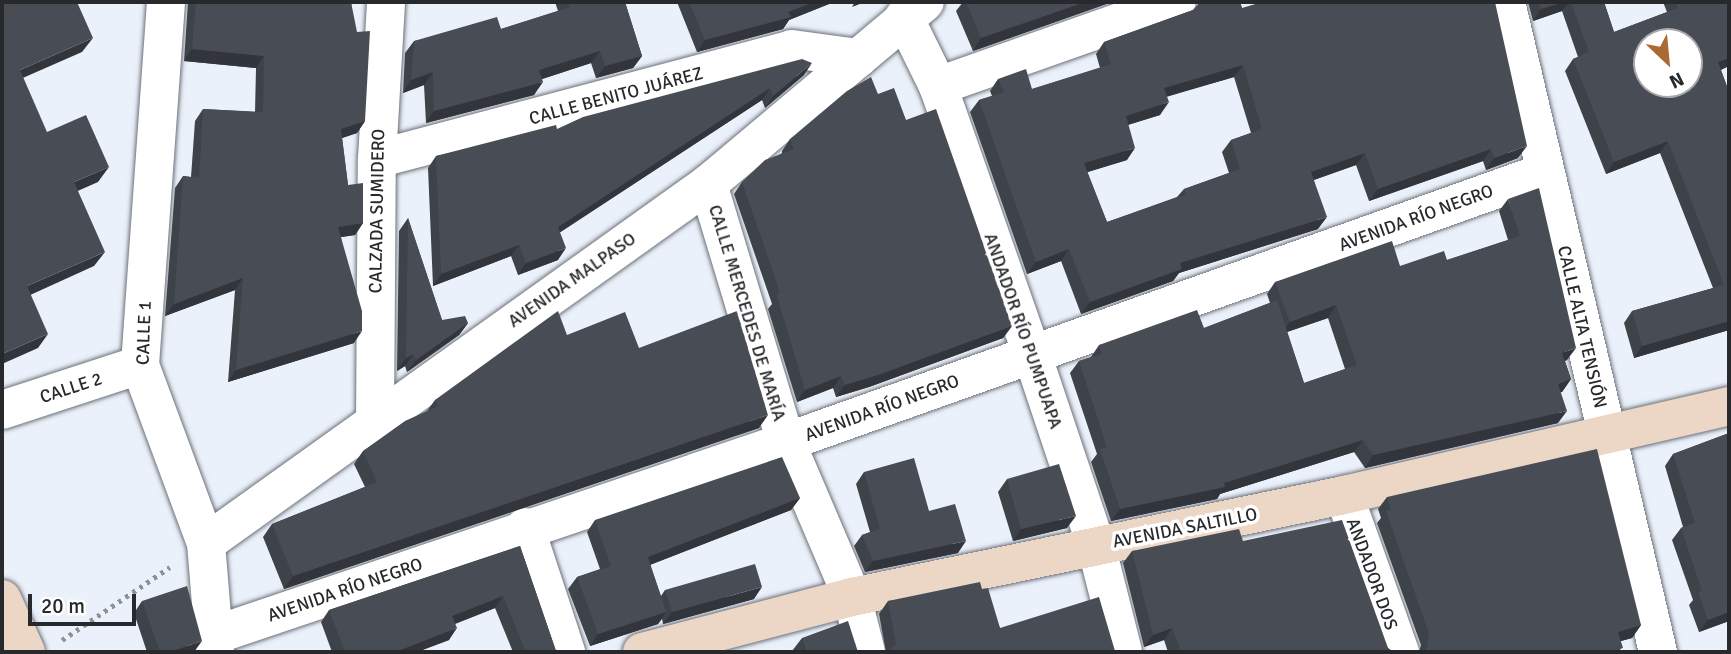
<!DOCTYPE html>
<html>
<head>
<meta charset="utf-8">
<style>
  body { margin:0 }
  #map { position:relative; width:1731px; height:654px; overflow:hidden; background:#ebf1fa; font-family:Signika,sans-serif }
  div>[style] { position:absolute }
  .path>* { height:4.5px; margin-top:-2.25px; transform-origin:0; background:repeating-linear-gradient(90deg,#8d9198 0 3.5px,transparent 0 8.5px) }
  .roads { filter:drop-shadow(0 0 2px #6b7079) drop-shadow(0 0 2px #6b7079) }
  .street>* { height:38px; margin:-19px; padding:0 19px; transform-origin:19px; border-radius:19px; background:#fff }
  .secondary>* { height:38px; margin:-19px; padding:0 19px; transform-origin:19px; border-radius:19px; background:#ecd6c6 }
  .wall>* { inset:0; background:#3e4249 }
  .shaded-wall>* { inset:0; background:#32363c }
  .building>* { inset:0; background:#484d55 }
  span { translate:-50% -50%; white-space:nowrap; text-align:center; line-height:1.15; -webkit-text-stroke:7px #fff; paint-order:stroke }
  .street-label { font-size:18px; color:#27292d }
  .frame { position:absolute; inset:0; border:4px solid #27292d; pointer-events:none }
  .north { position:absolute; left:1633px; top:28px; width:70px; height:70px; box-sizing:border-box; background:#fff; border:2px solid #a9a9ab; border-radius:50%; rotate:154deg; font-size:19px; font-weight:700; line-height:28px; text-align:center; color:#27292d }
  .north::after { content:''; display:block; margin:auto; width:24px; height:32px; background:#ab6934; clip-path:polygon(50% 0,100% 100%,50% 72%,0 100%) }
  .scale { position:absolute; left:28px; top:594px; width:108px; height:32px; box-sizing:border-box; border:4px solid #27292d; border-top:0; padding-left:9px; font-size:21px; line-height:24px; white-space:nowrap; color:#27292d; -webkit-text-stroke:5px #fff; paint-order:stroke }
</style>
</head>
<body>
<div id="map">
  <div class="path">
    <div style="left:62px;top:640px;width:130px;rotate:-34.1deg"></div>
  </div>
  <div class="roads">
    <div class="street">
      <div style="left:166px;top:2px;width:364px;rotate:94.1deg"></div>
      <div style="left:140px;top:365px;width:190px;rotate:69.7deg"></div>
      <div style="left:206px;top:543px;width:109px;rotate:85.3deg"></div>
      <div style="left:1506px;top:2px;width:668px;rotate:76.84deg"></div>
      <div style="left:904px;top:17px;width:77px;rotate:63.8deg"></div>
      <div style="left:938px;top:86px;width:284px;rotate:70.7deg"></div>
      <div style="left:1032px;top:354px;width:201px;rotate:71.5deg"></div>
      <div style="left:1096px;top:545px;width:110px;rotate:75.8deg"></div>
      <div style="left:938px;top:86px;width:253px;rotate:-19.4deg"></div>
      <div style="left:377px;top:159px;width:429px;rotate:-14.8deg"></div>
      <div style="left:792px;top:49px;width:67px;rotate:7.8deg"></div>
      <div style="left:708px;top:184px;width:270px;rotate:73.2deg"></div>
      <div style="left:786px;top:442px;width:168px;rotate:66.9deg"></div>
      <div style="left:852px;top:597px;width:57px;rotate:75.7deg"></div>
      <div style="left:2px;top:410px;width:145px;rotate:-18.1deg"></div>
      <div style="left:375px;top:421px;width:262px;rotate:-89.6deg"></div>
      <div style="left:377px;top:159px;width:157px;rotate:-86.7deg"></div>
      <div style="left:1344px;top:495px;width:167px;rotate:70.4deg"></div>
      <div style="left:525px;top:527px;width:132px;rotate:71.8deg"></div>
      <div style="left:206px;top:543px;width:617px;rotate:-35.57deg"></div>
      <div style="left:708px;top:184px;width:283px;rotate:-40deg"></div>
      <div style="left:215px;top:635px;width:603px;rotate:-18.68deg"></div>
      <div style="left:786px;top:442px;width:806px;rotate:-19.58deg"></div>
    </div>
    <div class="secondary">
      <div style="left:2px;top:599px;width:58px;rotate:65.6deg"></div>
      <div style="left:642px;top:652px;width:217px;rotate:-14.7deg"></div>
      <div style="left:852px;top:597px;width:502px;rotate:-11.71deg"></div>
      <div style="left:1344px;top:495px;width:395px;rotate:-13deg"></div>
    </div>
  </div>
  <div class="wall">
    <div style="clip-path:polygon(188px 2px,351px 2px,365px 121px,357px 133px,342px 138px,348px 185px,363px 223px,355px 235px,341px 237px,354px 343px,228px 382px,235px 290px,165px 316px,175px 188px,183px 176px,191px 177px,195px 121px,203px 109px,255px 112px,256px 68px,184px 61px)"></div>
    <div style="clip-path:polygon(555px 2px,625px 2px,642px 56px,633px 68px,596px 78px,591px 63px,542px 79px,534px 95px,426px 123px,424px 85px,403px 93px,405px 53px,414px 41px,501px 29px,558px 11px)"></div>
    <div style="clip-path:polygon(677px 2px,834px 2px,789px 20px,783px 29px,697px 52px)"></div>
    <div style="clip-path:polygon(963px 2px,1112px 2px,973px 51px,956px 11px)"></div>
    <div style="clip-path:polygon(evenodd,1198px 2px,1240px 2px,1242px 8px,1518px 158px,1486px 170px,1483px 161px,1369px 201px,1356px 165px,1314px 180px,1318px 229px,1179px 273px,1173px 281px,1081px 314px,1061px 261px,1027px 274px,970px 112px,979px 100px,992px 96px,990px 91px,998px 79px,1032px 89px,1100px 68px,1096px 54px,1104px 42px,1193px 10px,1198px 5px,1198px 2px,1234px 77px,1251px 133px,1231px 140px,1222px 152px,1229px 173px,1184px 189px,1177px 197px,1107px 222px,1087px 172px,1127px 160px,1128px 125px,1160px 115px,1167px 96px,1234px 77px)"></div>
    <div style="clip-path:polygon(1528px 2px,1604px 2px,1614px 32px,1667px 12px,1663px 2px,1729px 2px,1729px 66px,1721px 70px,1729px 92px,1729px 330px,1634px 358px,1624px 323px,1632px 311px,1713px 288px,1660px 153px,1606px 174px,1565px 71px,1573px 59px,1578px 57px,1562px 11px,1533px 21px)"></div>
    <div style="clip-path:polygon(804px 75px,765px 108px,762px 100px,560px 232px,558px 260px,518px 275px,511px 256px,433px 286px,428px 168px,436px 156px)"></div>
    <div style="clip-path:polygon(878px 94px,906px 120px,1012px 326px,1003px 338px,869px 387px,836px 397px,833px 388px,797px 402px,768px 309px,772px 304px,734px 194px,742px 182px,782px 153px,782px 151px,790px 139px)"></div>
    <div style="clip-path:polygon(evenodd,1508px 199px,1567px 360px,1565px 361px,1571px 379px,1562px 392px,1560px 392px,1558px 423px,1365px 468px,1354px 452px,1220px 494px,1217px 499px,1111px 521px,1091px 462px,1097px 454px,1070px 373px,1079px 361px,1091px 357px,1099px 345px,1204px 328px,1270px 303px,1267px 294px,1275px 282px,1447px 260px,1508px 240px,1499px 211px,1508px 199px,1328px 318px,1345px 369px,1304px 383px,1287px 332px,1328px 318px)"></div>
    <div style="clip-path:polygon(408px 218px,442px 320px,468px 323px,459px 335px,407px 372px,405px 366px,397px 371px,399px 231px)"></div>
    <div style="clip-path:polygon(567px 335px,639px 348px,759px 428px,284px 589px,263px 537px,272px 524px,365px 487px,354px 464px,363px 451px,427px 411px,435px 400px)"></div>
    <div style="clip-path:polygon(1729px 433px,1729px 621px,1699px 632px,1689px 605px,1693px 600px,1672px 540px,1681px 528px,1683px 527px,1665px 466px,1673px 454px)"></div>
    <div style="clip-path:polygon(864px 472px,929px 511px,958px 553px,865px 572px,854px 546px,862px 535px,870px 532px,856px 484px)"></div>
    <div style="clip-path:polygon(1007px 479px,1067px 528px,1013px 541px,998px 492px)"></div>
    <div style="clip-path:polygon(1387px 497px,1641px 625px,1632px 638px,1621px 641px,1620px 652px,1419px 652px,1421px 645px,1377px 523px,1381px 518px,1378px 509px)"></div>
    <div style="clip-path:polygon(800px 498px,791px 510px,650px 565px,661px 596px,665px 590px,754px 599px,663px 624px,662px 619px,658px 624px,590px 646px,568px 589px,577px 577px,600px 569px,587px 532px,595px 520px)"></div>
    <div style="clip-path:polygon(1243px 541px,1388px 648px,1393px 652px,1168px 652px,1164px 640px,1144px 647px,1123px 563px,1132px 551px)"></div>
    <div style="clip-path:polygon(520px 546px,556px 651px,555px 652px,513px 652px,495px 608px,455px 624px,449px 640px,417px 652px,332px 652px,321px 622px,329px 610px)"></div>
    <div style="clip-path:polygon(982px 589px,1000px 628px,1114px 652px,886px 652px,879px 614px,888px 601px)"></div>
    <div style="clip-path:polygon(142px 601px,194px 652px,147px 652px,134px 613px)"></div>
    <div style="clip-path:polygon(802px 638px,858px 652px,793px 652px,792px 651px)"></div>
  </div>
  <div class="shaded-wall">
    <div style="clip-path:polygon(814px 2px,834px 2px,789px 20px,783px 29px,697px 52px,705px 40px,788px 12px)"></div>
    <div style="clip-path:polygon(855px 2px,865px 2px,852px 7px)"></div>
    <div style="clip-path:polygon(1085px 2px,1112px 2px,973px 51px,981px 38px)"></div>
    <div style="clip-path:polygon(1564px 2px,1569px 2px,1562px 11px,1533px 21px,1541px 9px)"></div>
    <div style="clip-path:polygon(93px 38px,82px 52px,9px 84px,20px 70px)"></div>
    <div style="clip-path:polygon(192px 49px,264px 56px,256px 68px,184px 61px)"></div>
    <div style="clip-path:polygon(600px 51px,591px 63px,530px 83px,539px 70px)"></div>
    <div style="clip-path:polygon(642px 56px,633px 68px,596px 78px,605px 66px)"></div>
    <div style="clip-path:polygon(1729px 58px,1729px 66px,1710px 74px,1718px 62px)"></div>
    <div style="clip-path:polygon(812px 63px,804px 75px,765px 108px,773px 96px)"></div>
    <div style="clip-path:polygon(1243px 65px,1234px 77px,1156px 100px,1164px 88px)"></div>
    <div style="clip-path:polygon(433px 72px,424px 85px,403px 93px,411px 80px)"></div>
    <div style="clip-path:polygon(543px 82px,534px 95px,426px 123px,434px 111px)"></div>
    <div style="clip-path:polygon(770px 88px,762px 100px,550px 239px,558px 227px)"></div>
    <div style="clip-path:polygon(1169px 102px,1160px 115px,1117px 128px,1126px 116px)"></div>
    <div style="clip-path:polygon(365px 121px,357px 133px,333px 141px,341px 129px)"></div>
    <div style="clip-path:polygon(1668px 141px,1660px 153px,1606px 174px,1614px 162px)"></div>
    <div style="clip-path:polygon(1527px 146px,1518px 158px,1486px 170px,1494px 158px)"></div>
    <div style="clip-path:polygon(1135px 148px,1127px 160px,1075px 176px,1084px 163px)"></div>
    <div style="clip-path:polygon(1491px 149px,1483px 161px,1369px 201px,1378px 189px)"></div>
    <div style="clip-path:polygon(1365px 153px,1356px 165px,1302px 184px,1311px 172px)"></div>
    <div style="clip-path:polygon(109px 167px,98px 182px,64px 197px,74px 182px)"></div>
    <div style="clip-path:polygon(1327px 217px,1318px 229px,1179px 273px,1173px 281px,1081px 314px,1090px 302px,1180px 263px)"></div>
    <div style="clip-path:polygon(363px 223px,355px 235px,329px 239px,338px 227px)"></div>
    <div style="clip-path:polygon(519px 245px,511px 256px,433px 286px,441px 274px)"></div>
    <div style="clip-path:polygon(566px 248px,558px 260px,518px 275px,526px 263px)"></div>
    <div style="clip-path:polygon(1069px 249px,1061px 261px,1027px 274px,1036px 262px)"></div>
    <div style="clip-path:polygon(105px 252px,94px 266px,17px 301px,27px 286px)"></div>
    <div style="clip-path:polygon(243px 278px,235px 290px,165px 316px,174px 304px)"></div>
    <div style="clip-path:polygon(1336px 305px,1328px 318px,1281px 334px,1290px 322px)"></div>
    <div style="clip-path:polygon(1729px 321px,1729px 330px,1634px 358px,1642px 346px)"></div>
    <div style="clip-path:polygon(468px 323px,459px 335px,407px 372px,416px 360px)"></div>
    <div style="clip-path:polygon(1012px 326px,1003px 338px,869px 387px,836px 397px,845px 385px)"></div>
    <div style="clip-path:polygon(362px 331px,354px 343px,228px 382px,236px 370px)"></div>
    <div style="clip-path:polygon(48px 334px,38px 348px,2px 364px,2px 354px)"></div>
    <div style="clip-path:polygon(1576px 348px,1567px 360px,1553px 365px,1562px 353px)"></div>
    <div style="clip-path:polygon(413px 354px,405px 366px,397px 371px,406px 358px)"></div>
    <div style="clip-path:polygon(841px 376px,833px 388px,797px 402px,805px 390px)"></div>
    <div style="clip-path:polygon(1571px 379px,1562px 392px,1549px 396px,1558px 384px)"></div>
    <div style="clip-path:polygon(1567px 411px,1558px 423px,1365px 468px,1373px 455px)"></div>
    <div style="clip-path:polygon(768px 415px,759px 428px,284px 589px,293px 576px)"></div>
    <div style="clip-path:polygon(1363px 440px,1354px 452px,1220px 494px,1217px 499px,1111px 521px,1120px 509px,1224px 483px)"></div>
    <div style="clip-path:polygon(800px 498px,791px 510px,639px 569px,648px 557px)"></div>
    <div style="clip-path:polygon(1076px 516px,1067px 528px,1013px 541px,1021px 529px)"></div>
    <div style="clip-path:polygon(966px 541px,958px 553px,865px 572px,873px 561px)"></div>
    <div style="clip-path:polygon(762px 587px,754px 599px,663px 624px,672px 612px)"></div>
    <div style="clip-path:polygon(503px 596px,495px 608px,444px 628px,452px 616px)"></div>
    <div style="clip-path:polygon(666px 612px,658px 624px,590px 646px,598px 634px)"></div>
    <div style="clip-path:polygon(1729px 612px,1729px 621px,1699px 632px,1708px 620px)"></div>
    <div style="clip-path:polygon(1641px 625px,1632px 638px,1610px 644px,1618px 632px)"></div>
    <div style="clip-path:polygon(457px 628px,449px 640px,417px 652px,395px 652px)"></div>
    <div style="clip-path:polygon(1172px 628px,1164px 640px,1144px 647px,1153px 635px)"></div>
    <div style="clip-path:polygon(202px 641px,194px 652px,169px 652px)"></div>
  </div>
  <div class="building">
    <div style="clip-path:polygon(2px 2px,77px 2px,93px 38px,20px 70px,47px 132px,86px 115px,109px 167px,74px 182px,105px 252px,27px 286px,48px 334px,2px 354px)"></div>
    <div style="clip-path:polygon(196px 2px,351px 2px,357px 32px,370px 31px,365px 121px,341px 129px,348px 185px,363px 183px,363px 223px,338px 227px,362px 311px,362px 331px,236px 370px,243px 278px,174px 304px,183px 176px,199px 178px,203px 109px,263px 112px,264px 56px,192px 49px)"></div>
    <div style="clip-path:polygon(568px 2px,625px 2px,642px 56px,605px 66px,600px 51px,539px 70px,543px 82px,434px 111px,433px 72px,411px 80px,414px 41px,497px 17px,501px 29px,570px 7px)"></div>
    <div style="clip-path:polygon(689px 2px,814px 2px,788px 12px,791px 17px,705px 40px)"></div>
    <div style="clip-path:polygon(966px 2px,1085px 2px,981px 38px)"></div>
    <div style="clip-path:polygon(evenodd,1201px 2px,1240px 2px,1242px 8px,1262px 2px,1495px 2px,1527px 146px,1494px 158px,1491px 149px,1378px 189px,1365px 153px,1311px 172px,1327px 217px,1180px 263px,1182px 269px,1090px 302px,1069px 249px,1036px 262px,979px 100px,1004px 92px,998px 79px,1026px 69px,1032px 89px,1111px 64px,1104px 42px,1193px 10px,1201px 2px,1243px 65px,1262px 129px,1231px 140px,1240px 169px,1184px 189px,1186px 195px,1107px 222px,1084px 163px,1135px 148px,1126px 116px,1169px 102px,1164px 88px,1243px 65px)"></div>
    <div style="clip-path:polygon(1539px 2px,1564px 2px,1541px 9px)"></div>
    <div style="clip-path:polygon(evenodd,1571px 2px,1604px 2px,1614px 32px,1678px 8px,1676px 2px,1729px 2px,1729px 58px,1718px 62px,1729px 92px,1729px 321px,1642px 346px,1632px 311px,1724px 285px,1668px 141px,1614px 162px,1573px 59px,1589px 52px,1571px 2px,1647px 42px,1689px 42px,1689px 84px,1647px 84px,1647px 42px)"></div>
    <div style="clip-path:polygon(802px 59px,812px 63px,773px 96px,770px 88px,558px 227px,566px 248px,526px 263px,519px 245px,441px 274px,436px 156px,556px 125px,557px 129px,583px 117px)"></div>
    <div style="clip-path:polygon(871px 77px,878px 94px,894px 88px,906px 120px,936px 109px,1012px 326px,878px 375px,845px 385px,841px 376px,805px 390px,777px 296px,780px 292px,742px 182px,765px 160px,794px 149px,790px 139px,847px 91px)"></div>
    <div style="clip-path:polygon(1539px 188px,1576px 348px,1562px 353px,1571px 379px,1558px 384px,1567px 411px,1373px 455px,1363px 440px,1224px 483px,1225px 487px,1120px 509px,1100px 449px,1107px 447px,1079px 361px,1102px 354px,1099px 345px,1197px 310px,1204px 328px,1277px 300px,1304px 383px,1357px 365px,1336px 305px,1290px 322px,1275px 282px,1392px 241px,1400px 266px,1444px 251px,1447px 260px,1520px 236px,1508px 199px)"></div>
    <div style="clip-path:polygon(408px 218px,442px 320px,465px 316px,468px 323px,416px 360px,413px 354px,406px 358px)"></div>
    <div style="clip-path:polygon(558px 311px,567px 335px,625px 312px,639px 348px,737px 311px,768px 415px,293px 576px,272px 524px,377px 482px,363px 451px,405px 421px,438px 406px,435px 400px)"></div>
    <div style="clip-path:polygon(1729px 433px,1729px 612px,1708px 620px,1698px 592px,1702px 591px,1681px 528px,1695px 523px,1673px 454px)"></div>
    <div style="clip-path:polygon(1597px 449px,1641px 625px,1618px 632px,1623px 648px,1612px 652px,1426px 652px,1429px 633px,1386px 511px,1391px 510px,1387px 497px)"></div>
    <div style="clip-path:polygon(782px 457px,800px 498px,648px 557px,666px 612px,598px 634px,577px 577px,611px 566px,595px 520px)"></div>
    <div style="clip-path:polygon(914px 458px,929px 511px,955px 504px,966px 541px,873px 561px,862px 535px,880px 529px,864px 472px)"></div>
    <div style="clip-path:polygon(1059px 464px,1076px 516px,1021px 529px,1007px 479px)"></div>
    <div style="clip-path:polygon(1342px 520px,1388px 648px,1393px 652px,1181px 652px,1172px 628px,1153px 635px,1132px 551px,1239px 529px,1243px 541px)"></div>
    <div style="clip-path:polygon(520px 546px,556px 651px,552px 652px,526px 652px,503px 596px,452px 616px,457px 628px,395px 652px,345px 652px,329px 610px)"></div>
    <div style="clip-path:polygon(755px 564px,762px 587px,672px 612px,665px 590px)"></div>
    <div style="clip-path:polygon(980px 582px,982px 589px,988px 588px,1000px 628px,1099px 597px,1115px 651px,889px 652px,896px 644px,888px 601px)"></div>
    <div style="clip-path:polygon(187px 586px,202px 641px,169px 652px,160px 652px,142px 601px)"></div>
    <div style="clip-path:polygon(848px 621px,858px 652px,807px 652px,802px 638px)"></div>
  </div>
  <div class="street-label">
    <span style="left:616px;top:96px;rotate:-15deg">CALLE BENITO JUÁREZ</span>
    <span style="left:377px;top:211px;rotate:-89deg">CALZADA SUMIDERO</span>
    <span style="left:1416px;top:218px;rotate:-20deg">AVENIDA RÍO NEGRO</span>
    <span style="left:572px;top:280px;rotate:-35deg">AVENIDA MALPASO</span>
    <span style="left:747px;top:313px;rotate:73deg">CALLE MERCEDES DE MARÍA</span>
    <span style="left:1582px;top:327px;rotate:77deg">CALLE ALTA TENSIÓN</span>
    <span style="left:1023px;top:331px;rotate:71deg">ANDADOR RÍO PUMPUAPA</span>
    <span style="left:144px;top:333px;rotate:-88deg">CALLE 1</span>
    <span style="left:71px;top:388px;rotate:-18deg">CALLE 2</span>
    <span style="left:882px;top:408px;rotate:-20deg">AVENIDA RÍO NEGRO</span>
    <span style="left:1185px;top:528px;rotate:-11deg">AVENIDA SALTILLO</span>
    <span style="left:1372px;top:574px;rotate:70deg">ANDADOR DOS</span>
    <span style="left:345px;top:590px;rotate:-19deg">AVENIDA RÍO NEGRO</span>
  </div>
  <div class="frame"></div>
  <div class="north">N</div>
  <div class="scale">20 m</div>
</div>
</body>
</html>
